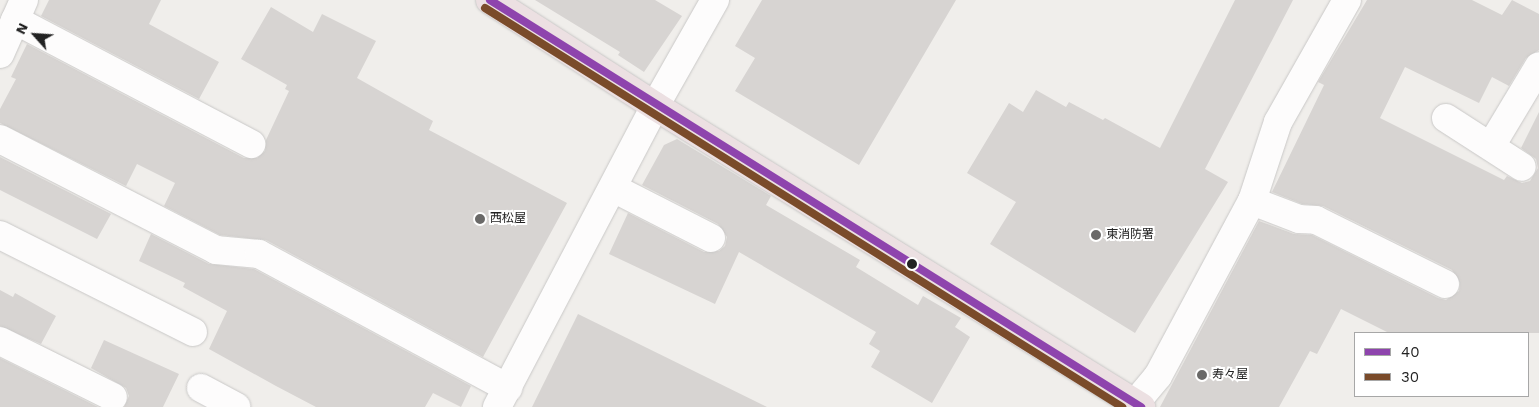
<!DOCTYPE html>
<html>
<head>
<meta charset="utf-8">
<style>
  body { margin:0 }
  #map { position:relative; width:1539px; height:407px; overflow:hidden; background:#f0eeeb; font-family:"Work Sans","Noto Sans JP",sans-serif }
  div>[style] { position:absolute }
  .building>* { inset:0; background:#d7d4d2 }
  .roads { filter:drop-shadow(0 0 1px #c9c8c7) drop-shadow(0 0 1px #c9c8c7) }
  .minor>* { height:28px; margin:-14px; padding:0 14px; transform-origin:14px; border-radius:14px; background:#fdfcfc }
  .highway>* { height:28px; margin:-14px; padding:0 14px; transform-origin:14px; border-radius:14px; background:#ece0e2 }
  .bus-1>* { height:8px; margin:-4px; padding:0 4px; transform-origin:4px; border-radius:4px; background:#8e44ad }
  .bus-2>* { height:8px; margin:-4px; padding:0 4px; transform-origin:4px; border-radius:4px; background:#7a4b2a }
  .dots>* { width:14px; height:14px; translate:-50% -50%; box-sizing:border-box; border:2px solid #fff; border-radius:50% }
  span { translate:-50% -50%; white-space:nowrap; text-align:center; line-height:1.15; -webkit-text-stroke:4px #fff; paint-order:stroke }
  .poi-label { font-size:12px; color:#222 }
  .left { translate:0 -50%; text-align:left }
  .legend { position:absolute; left:1354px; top:332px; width:175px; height:65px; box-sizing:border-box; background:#fff; border:1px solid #a7a7a7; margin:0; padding:6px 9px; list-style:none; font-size:15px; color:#222 }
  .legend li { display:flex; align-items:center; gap:10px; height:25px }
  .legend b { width:25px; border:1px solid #a7a7a7 }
  .north { position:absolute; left:10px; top:10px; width:50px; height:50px; -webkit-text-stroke:4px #fff; paint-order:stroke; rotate:296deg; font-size:14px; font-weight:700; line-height:20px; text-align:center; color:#222 }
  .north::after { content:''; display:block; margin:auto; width:18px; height:22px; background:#222; clip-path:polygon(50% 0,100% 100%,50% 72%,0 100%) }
</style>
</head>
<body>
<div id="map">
  <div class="building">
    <div style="clip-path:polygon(49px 0,161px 0,149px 24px,219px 62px,199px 99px,41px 16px)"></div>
    <div style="clip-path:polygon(535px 0,655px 0,682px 16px,644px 72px,618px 55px,620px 52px)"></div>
    <div style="clip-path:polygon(762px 0,956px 0,859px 165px,735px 91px,755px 58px,735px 46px)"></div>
    <div style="clip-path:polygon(1235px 0,1293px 0,1205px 169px,1228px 182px,1135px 333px,990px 244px,1016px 202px,967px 173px,1009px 103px,1023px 112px,1036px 90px,1066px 107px,1069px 102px,1103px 120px,1105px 118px,1160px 148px)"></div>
    <div style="clip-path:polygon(1367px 0,1472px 0,1502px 15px,1512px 0,1539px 14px,1539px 50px,1526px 58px,1509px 86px,1492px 77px,1479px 103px,1405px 67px,1380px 118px,1504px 180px,1507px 176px,1522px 183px,1530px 181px,1538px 168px,1536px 159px,1521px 148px,1539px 112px,1539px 333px,1389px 333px,1341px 309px,1317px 354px,1310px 351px,1279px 407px,1160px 407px,1259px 221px,1294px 234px,1312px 235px,1438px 298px,1446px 300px,1459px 291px,1460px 283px,1452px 270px,1323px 206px,1302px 204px,1272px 192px,1324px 85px,1318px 82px)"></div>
    <div style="clip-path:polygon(271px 7px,313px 32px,322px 14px,376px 41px,357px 78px,433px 121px,429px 130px,567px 203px,483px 357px,266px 240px,220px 235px,164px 206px,175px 183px,137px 164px,126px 186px,0 123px,0 109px,16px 79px,11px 77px,27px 44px,244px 158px,257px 158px,265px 151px,266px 140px,289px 91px,285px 89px,287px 85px,241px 59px)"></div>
    <div style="clip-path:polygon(677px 139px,771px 196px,766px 205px,860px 260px,856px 267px,918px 305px,923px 296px,961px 318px,955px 327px,970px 337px,932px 403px,871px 367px,880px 351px,869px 344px,876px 332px,739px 252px,715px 304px,609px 254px,628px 213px,704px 252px,719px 251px,725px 246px,727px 237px,718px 224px,642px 185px,664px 145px)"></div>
    <div style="clip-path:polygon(0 157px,111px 214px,97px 239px,0 190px)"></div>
    <div style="clip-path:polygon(151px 234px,209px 264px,254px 269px,471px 386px,461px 407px,433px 393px,425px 407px,316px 407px,276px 386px,209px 349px,227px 311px,183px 287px,185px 283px,139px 261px)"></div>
    <div style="clip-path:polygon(0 290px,13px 297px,15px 293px,56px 316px,41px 344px,0 326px)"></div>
    <div style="clip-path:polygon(578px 314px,767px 407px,532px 407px)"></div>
    <div style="clip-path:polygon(104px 340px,179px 374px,163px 407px,124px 407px,129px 396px,126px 388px,91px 368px)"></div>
    <div style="clip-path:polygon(0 358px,98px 407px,0 407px)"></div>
  </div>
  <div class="roads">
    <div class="minor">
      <div style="left:15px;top:20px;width:267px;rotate:27.7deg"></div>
      <div style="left:0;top:54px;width:59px;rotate:-66deg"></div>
      <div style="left:1446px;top:118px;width:90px;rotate:32.8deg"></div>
      <div style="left:0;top:139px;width:243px;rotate:27.2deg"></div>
      <div style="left:216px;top:250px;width:43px;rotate:5.3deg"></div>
      <div style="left:259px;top:254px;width:283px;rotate:28.3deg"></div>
      <div style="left:1491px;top:146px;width:93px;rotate:-59deg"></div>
      <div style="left:613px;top:188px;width:110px;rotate:27deg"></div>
      <div style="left:1252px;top:201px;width:50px;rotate:21deg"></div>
      <div style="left:1299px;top:219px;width:17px;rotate:3deg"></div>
      <div style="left:1316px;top:220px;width:144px;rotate:26.4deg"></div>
      <div style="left:0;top:235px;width:216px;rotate:26.7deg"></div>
      <div style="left:0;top:341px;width:126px;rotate:26.4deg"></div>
      <div style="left:201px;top:388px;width:40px;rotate:28deg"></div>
      <div style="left:497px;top:407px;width:340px;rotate:-62.3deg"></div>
      <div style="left:655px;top:106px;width:122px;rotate:-60.5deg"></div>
      <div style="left:1132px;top:407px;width:40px;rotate:-50deg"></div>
      <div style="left:1158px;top:376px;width:199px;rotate:-61.8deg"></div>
      <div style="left:1252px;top:201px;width:83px;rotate:-71.8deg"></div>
      <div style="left:1278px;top:122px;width:140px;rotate:-60.5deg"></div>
    </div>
    <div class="highway">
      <div style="left:490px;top:0;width:196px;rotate:32.7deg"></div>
      <div style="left:655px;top:106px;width:572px;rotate:31.77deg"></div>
    </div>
  </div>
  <div class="bus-1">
    <div style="left:490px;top:0;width:768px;rotate:32.01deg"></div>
  </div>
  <div class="bus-2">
    <div style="left:485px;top:8px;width:752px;rotate:32.06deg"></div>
  </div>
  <div class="dots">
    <div style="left:480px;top:219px;background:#6a6968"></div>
    <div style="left:1096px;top:235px;background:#6a6968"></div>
    <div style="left:912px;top:264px;background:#222"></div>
    <div style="left:1202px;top:375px;background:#6a6968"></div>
  </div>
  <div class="poi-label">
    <span class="left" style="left:490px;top:219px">西松屋</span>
    <span class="left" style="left:1106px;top:235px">東消防署</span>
    <span class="left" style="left:1212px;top:375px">寿々屋</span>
  </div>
  <ul class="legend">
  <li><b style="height:6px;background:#8e44ad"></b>40</li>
  <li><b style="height:6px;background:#7a4b2a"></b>30</li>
  </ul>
  <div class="north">N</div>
</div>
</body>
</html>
